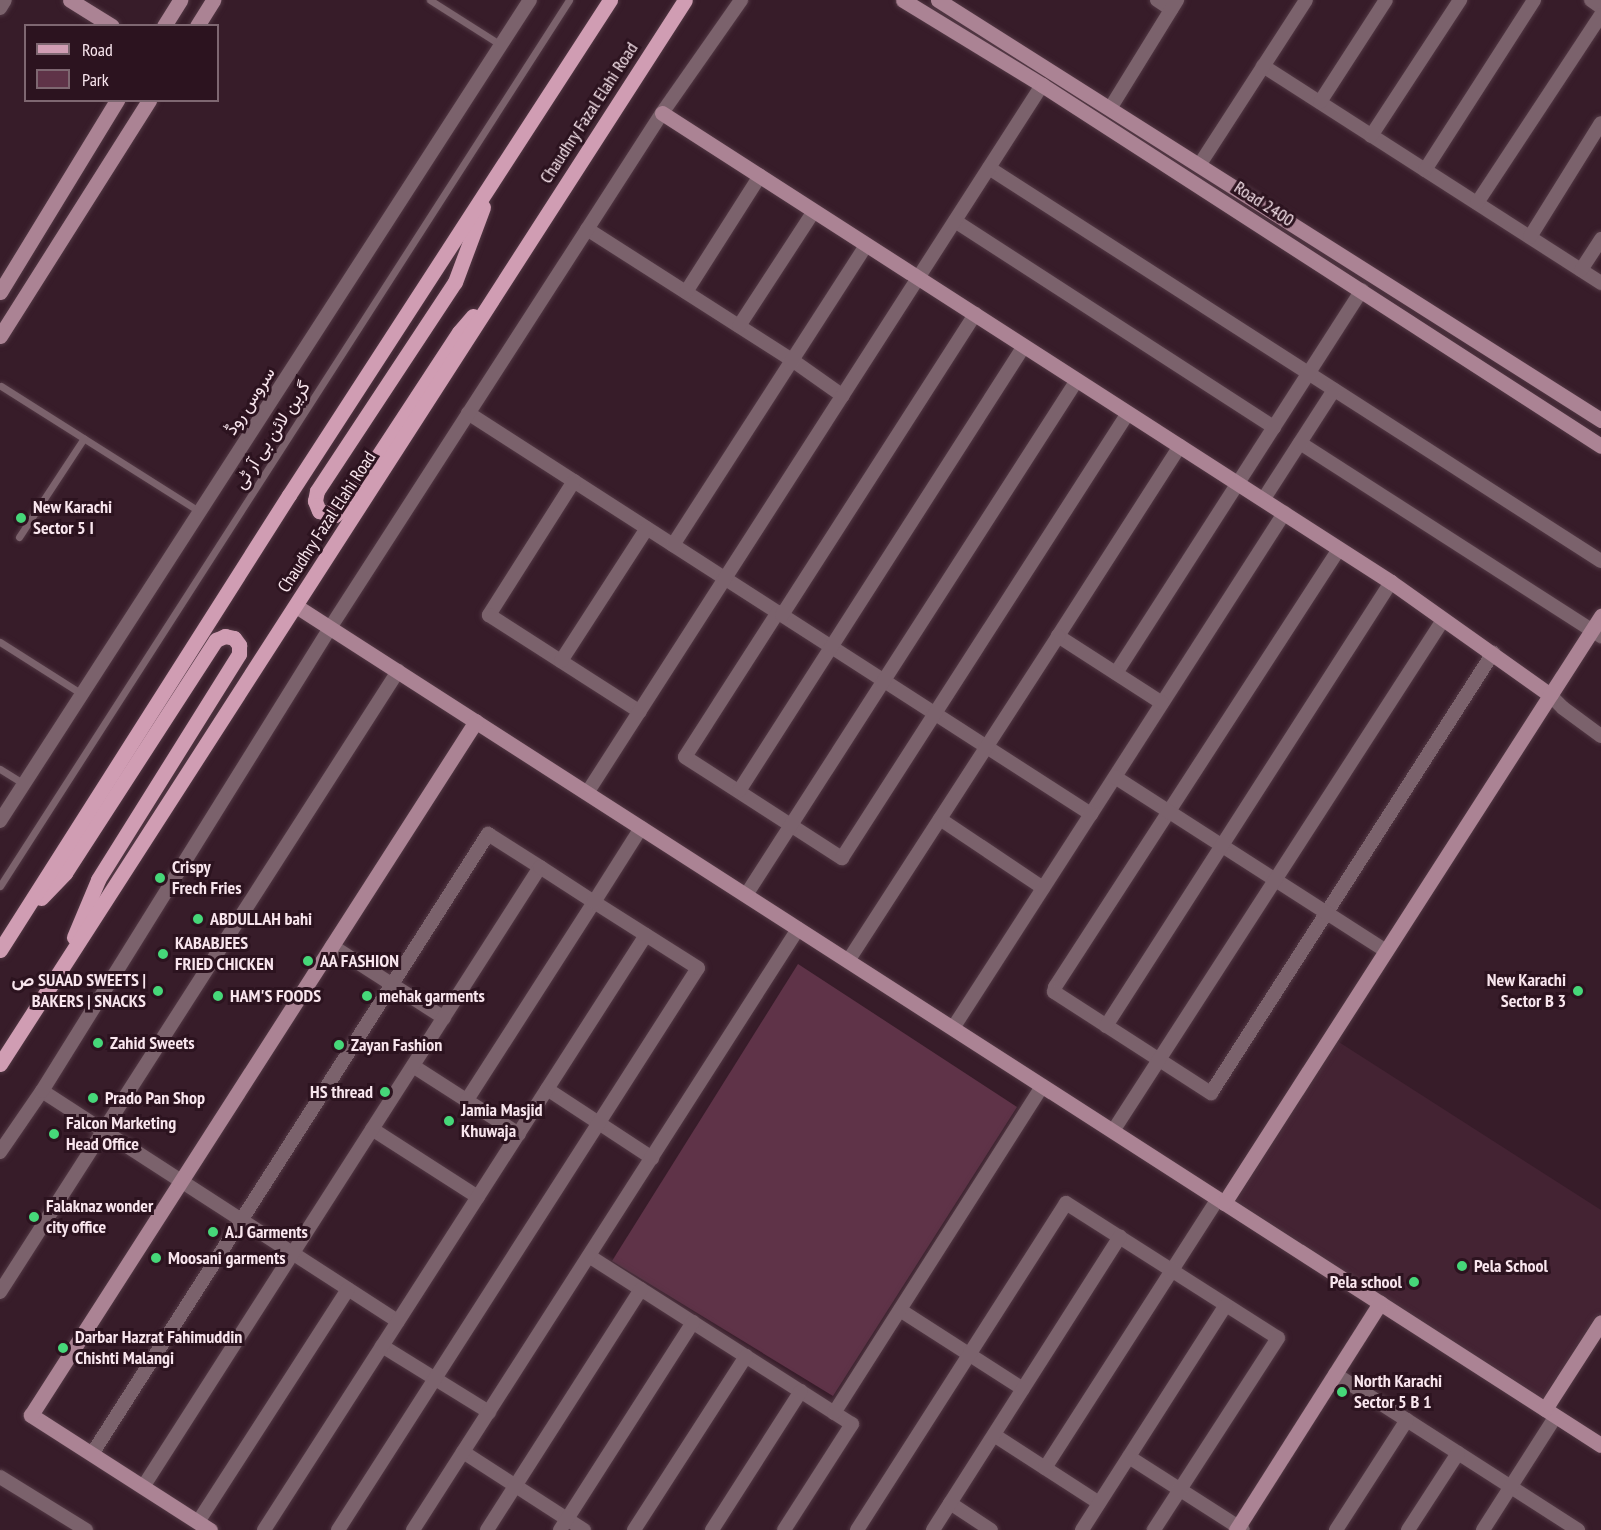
<!DOCTYPE html>
<html>
<head>
<meta charset="utf-8">
<style>
  body { margin:0 }
  #map { position:relative; width:1601px; height:1530px; overflow:hidden; background:#371c29; font-family:"PT Sans Narrow",Vazirmatn,sans-serif }
  div>[style] { position:absolute }
  .built>* { inset:0; background:#442333 }
  .green>* { inset:0; background:#5f3348 }
  .roads { filter:drop-shadow(0 0 2px #523844) drop-shadow(0 0 2px #523844) }
  .lane>* { height:7px; margin:-3.5px; padding:0 3.5px; transform-origin:3.5px; border-radius:3.5px; background:#7b626c }
  .street>* { height:14px; margin:-7px; padding:0 7px; transform-origin:7px; border-radius:7px; background:#7b626c }
  .secondary>* { height:15px; margin:-7.5px; padding:0 7.5px; transform-origin:7.5px; border-radius:7.5px; background:#ab8394 }
  .primary>* { height:15px; margin:-7.5px; padding:0 7.5px; transform-origin:7.5px; border-radius:7.5px; background:#d09db3 }
  .dots>* { width:16px; height:16px; translate:-50% -50%; box-sizing:border-box; border:3px solid #2c131f; border-radius:50% }
  span { translate:-50% -50%; white-space:nowrap; text-align:center; line-height:1.15; -webkit-text-stroke:6px #2c131f; paint-order:stroke }
  .street-label { font-size:18px; color:#f8e5ed }
  .poi-label { font-size:18px; color:#f8e5ed; font-weight:700 }
  .left { translate:0 -50%; text-align:left }
  .right { translate:-100% -50%; text-align:right }
  .legend { position:absolute; left:24px; top:24px; width:195px; height:78px; box-sizing:border-box; background:#2c131f; border:2px solid #7e6771; margin:0; padding:8px 10px; list-style:none; font-size:18px; color:#f8e5ed }
  .legend li { display:flex; align-items:center; gap:12px; height:30px }
  .legend b { width:30px; border:2px solid #7e6771 }
</style>
</head>
<body>
<div id="map">
  <div class="built">
    <div style="clip-path:polygon(1331px 1037px,1601px 1210px,1601px 1322px,1545px 1409px,1224px 1203px)"></div>
  </div>
  <div class="green">
    <div style="clip-path:polygon(798px 964px,1017px 1107px,833px 1396px,612px 1261px)"></div>
  </div>
  <div class="roads">
    <div class="lane">
      <div style="left:430px;top:0;width:84px;rotate:32.4deg"></div>
      <div style="left:1px;top:386px;width:236px;rotate:32.3deg"></div>
      <div style="left:19px;top:537px;width:118px;rotate:-56.7deg"></div>
      <div style="left:0;top:642px;width:97px;rotate:32.4deg"></div>
      <div style="left:0;top:769px;width:28px;rotate:32deg"></div>
      <div style="left:0;top:886px;width:1053px;rotate:-57.29deg"></div>
    </div>
    <div class="street">
      <div style="left:1157px;top:0;width:17px;rotate:33deg"></div>
      <div style="left:1591px;top:0;width:12px;rotate:35deg"></div>
      <div style="left:0;top:8px;width:9px;rotate:-58deg"></div>
      <div style="left:1263px;top:66px;width:402px;rotate:32.7deg"></div>
      <div style="left:1320px;top:102px;width:121px;rotate:-57.1deg"></div>
      <div style="left:1111px;top:107px;width:126px;rotate:-58.3deg"></div>
      <div style="left:1371px;top:136px;width:163px;rotate:-56.8deg"></div>
      <div style="left:1200px;top:164px;width:195px;rotate:-57.1deg"></div>
      <div style="left:989px;top:168px;width:727px;rotate:32.71deg"></div>
      <div style="left:1425px;top:170px;width:202px;rotate:-57.3deg"></div>
      <div style="left:1477px;top:203px;width:225px;rotate:-56.6deg"></div>
      <div style="left:955px;top:221px;width:380px;rotate:32.9deg"></div>
      <div style="left:587px;top:229px;width:243px;rotate:32.6deg"></div>
      <div style="left:792px;top:360px;width:62px;rotate:35.2deg"></div>
      <div style="left:1530px;top:237px;width:134px;rotate:-58.1deg"></div>
      <div style="left:1581px;top:270px;width:37px;rotate:-57deg"></div>
      <div style="left:686px;top:292px;width:138px;rotate:-57.5deg"></div>
      <div style="left:739px;top:326px;width:137px;rotate:-56.9deg"></div>
      <div style="left:468px;top:413px;width:741px;rotate:32.77deg"></div>
      <div style="left:1091px;top:814px;width:358px;rotate:-57.3deg"></div>
      <div style="left:1300px;top:443px;width:358px;rotate:32.7deg"></div>
      <div style="left:574px;top:481px;width:159px;rotate:122.4deg"></div>
      <div style="left:489px;top:615px;width:179px;rotate:32.7deg"></div>
      <div style="left:1263px;top:500px;width:131px;rotate:-57.2deg"></div>
      <div style="left:673px;top:545px;width:357px;rotate:-57.2deg"></div>
      <div style="left:1339px;top:549px;width:522px;rotate:122.96deg"></div>
      <div style="left:1055px;top:987px;width:5px;rotate:101deg"></div>
      <div style="left:1054px;top:992px;width:187px;rotate:32.8deg"></div>
      <div style="left:1211px;top:1093px;width:523px;rotate:-57.34deg"></div>
      <div style="left:778px;top:612px;width:172px;rotate:122.7deg"></div>
      <div style="left:685px;top:757px;width:187px;rotate:32.8deg"></div>
      <div style="left:842px;top:858px;width:529px;rotate:-57.27deg"></div>
      <div style="left:782px;top:615px;width:358px;rotate:-57.3deg"></div>
      <div style="left:561px;top:661px;width:158px;rotate:-57.1deg"></div>
      <div style="left:1116px;top:673px;width:455px;rotate:-57.3deg"></div>
      <div style="left:1550px;top:695px;width:18px;rotate:45deg"></div>
      <div style="left:1563px;top:708px;width:47px;rotate:36.4deg"></div>
      <div style="left:1162px;top:703px;width:124px;rotate:-147.2deg"></div>
      <div style="left:1058px;top:636px;width:226px;rotate:-57.3deg"></div>
      <div style="left:1115px;top:777px;width:322px;rotate:32.7deg"></div>
      <div style="left:739px;top:791px;width:528px;rotate:-57.36deg"></div>
      <div style="left:587px;top:793px;width:842px;rotate:-57.27deg"></div>
      <div style="left:940px;top:819px;width:124px;rotate:33.8deg"></div>
      <div style="left:0;top:821px;width:977px;rotate:-57.16deg"></div>
      <div style="left:746px;top:895px;width:612px;rotate:-57.27deg"></div>
      <div style="left:332px;top:946px;width:133px;rotate:32.7deg"></div>
      <div style="left:848px;top:961px;width:387px;rotate:-57.1deg"></div>
      <div style="left:1106px;top:1026px;width:528px;rotate:-57.3deg"></div>
      <div style="left:953px;top:1028px;width:255px;rotate:-57.2deg"></div>
      <div style="left:413px;top:1066px;width:126px;rotate:32.7deg"></div>
      <div style="left:547px;top:1089px;width:126px;rotate:33.3deg"></div>
      <div style="left:42px;top:1091px;width:424px;rotate:32.9deg"></div>
      <div style="left:372px;top:1129px;width:126px;rotate:32.7deg"></div>
      <div style="left:1113px;top:1131px;width:608px;rotate:-57.15deg"></div>
      <div style="left:0;top:1152px;width:74px;rotate:-55.5deg"></div>
      <div style="left:42px;top:1091px;width:545px;rotate:-58.12deg"></div>
      <div style="left:330px;top:628px;width:613px;rotate:-57.19deg"></div>
      <div style="left:662px;top:113px;width:138px;rotate:-55deg"></div>
      <div style="left:589px;top:1256px;width:312px;rotate:32.6deg"></div>
      <div style="left:852px;top:1424px;width:126px;rotate:122.7deg"></div>
      <div style="left:0;top:1292px;width:738px;rotate:-57.34deg"></div>
      <div style="left:900px;top:1310px;width:146px;rotate:32.7deg"></div>
      <div style="left:382px;top:1346px;width:126px;rotate:31.7deg"></div>
      <div style="left:1335px;top:1374px;width:289px;rotate:32.7deg"></div>
      <div style="left:834px;top:1413px;width:388px;rotate:-57.5deg"></div>
      <div style="left:994px;top:1435px;width:125px;rotate:32.9deg"></div>
      <div style="left:463px;top:1452px;width:144px;rotate:32.8deg"></div>
      <div style="left:92px;top:1454px;width:736px;rotate:-57.43deg"></div>
      <div style="left:488px;top:834px;width:62px;rotate:32.4deg"></div>
      <div style="left:1129px;top:1457px;width:135px;rotate:32.6deg"></div>
      <div style="left:1045px;top:1468px;width:320px;rotate:-57.3deg"></div>
      <div style="left:0;top:1477px;width:101px;rotate:31.6deg"></div>
      <div style="left:143px;top:1487px;width:736px;rotate:-57.37deg"></div>
      <div style="left:540px;top:867px;width:64px;rotate:32.9deg"></div>
      <div style="left:594px;top:902px;width:235px;rotate:122.7deg"></div>
      <div style="left:950px;top:1503px;width:49px;rotate:33.4deg"></div>
      <div style="left:198px;top:1522px;width:277px;rotate:-57.2deg"></div>
      <div style="left:264px;top:1530px;width:707px;rotate:-57.3deg"></div>
      <div style="left:338px;top:1530px;width:667px;rotate:-57.36deg"></div>
      <div style="left:698px;top:968px;width:123px;rotate:-147.6deg"></div>
      <div style="left:594px;top:902px;width:88px;rotate:-57.6deg"></div>
      <div style="left:413px;top:1530px;width:714px;rotate:-57.36deg"></div>
      <div style="left:487px;top:1530px;width:286px;rotate:-57.4deg"></div>
      <div style="left:560px;top:1530px;width:247px;rotate:-57.4deg"></div>
      <div style="left:634px;top:1530px;width:207px;rotate:-57.2deg"></div>
      <div style="left:712px;top:1530px;width:165px;rotate:-57.4deg"></div>
      <div style="left:857px;top:1530px;width:388px;rotate:-57.4deg"></div>
      <div style="left:1066px;top:1203px;width:251px;rotate:32.5deg"></div>
      <div style="left:1278px;top:1338px;width:229px;rotate:122.9deg"></div>
      <div style="left:933px;top:1530px;width:348px;rotate:-57.5deg"></div>
      <div style="left:1082px;top:1530px;width:267px;rotate:-57.4deg"></div>
      <div style="left:1336px;top:1530px;width:131px;rotate:-57.2deg"></div>
      <div style="left:1408px;top:1530px;width:92px;rotate:-57deg"></div>
      <div style="left:1483px;top:1530px;width:135px;rotate:-57.4deg"></div>
    </div>
    <div class="secondary">
      <div style="left:70px;top:0;width:49px;rotate:31.8deg"></div>
      <div style="left:903px;top:0;width:163px;rotate:31.4deg"></div>
      <div style="left:1042px;top:85px;width:665px;rotate:32.85deg"></div>
      <div style="left:938px;top:0;width:785px;rotate:32.35deg"></div>
      <div style="left:164px;top:26px;width:31px;rotate:-58deg"></div>
      <div style="left:197px;top:26px;width:31px;rotate:-58deg"></div>
      <div style="left:662px;top:113px;width:867px;rotate:32.76deg"></div>
      <div style="left:1391px;top:582px;width:195px;rotate:35.4deg"></div>
      <div style="left:0;top:292px;width:225px;rotate:-58.6deg"></div>
      <div style="left:0;top:336px;width:279px;rotate:-57.7deg"></div>
      <div style="left:296px;top:606px;width:1551px;rotate:32.74deg"></div>
      <div style="left:1224px;top:1203px;width:698px;rotate:-57.29deg"></div>
      <div style="left:1545px;top:1409px;width:103px;rotate:-57.2deg"></div>
      <div style="left:210px;top:1530px;width:213px;rotate:-147.3deg"></div>
      <div style="left:31px;top:1415px;width:824px;rotate:-57.33deg"></div>
      <div style="left:1236px;top:1530px;width:269px;rotate:-57.6deg"></div>
    </div>
    <div class="primary">
      <div style="left:473px;top:316px;width:21px;rotate:131deg"></div>
      <div style="left:459px;top:332px;width:212px;rotate:123.2deg"></div>
      <div style="left:343px;top:509px;width:10px;rotate:143deg"></div>
      <div style="left:335px;top:515px;width:16px;rotate:-166deg"></div>
      <div style="left:319px;top:511px;width:11px;rotate:-112deg"></div>
      <div style="left:315px;top:501px;width:10px;rotate:-79deg"></div>
      <div style="left:317px;top:491px;width:250px;rotate:-56.6deg"></div>
      <div style="left:455px;top:282px;width:80px;rotate:-69.5deg"></div>
      <div style="left:41px;top:898px;width:35px;rotate:-46deg"></div>
      <div style="left:65px;top:873px;width:278px;rotate:-57.1deg"></div>
      <div style="left:216px;top:640px;width:10px;rotate:-24deg"></div>
      <div style="left:225px;top:636px;width:9px;rotate:13deg"></div>
      <div style="left:234px;top:638px;width:9px;rotate:54deg"></div>
      <div style="left:239px;top:645px;width:9px;rotate:90deg"></div>
      <div style="left:239px;top:654px;width:266px;rotate:122deg"></div>
      <div style="left:98px;top:880px;width:62px;rotate:112.8deg"></div>
      <div style="left:0;top:950px;width:539px;rotate:-57.58deg"></div>
      <div style="left:289px;top:495px;width:590px;rotate:-57.04deg"></div>
      <div style="left:0;top:1064px;width:1265px;rotate:-57.23deg"></div>
    </div>
  </div>
  <div class="dots">
    <div style="left:21px;top:518px;background:#46d779"></div>
    <div style="left:160px;top:878px;background:#46d779"></div>
    <div style="left:198px;top:919px;background:#46d779"></div>
    <div style="left:163px;top:954px;background:#46d779"></div>
    <div style="left:308px;top:961px;background:#46d779"></div>
    <div style="left:158px;top:991px;background:#46d779"></div>
    <div style="left:1578px;top:991px;background:#46d779"></div>
    <div style="left:218px;top:996px;background:#46d779"></div>
    <div style="left:367px;top:996px;background:#46d779"></div>
    <div style="left:98px;top:1043px;background:#46d779"></div>
    <div style="left:339px;top:1045px;background:#46d779"></div>
    <div style="left:385px;top:1092px;background:#46d779"></div>
    <div style="left:93px;top:1098px;background:#46d779"></div>
    <div style="left:449px;top:1121px;background:#46d779"></div>
    <div style="left:54px;top:1134px;background:#46d779"></div>
    <div style="left:34px;top:1217px;background:#46d779"></div>
    <div style="left:213px;top:1232px;background:#46d779"></div>
    <div style="left:156px;top:1258px;background:#46d779"></div>
    <div style="left:1462px;top:1266px;background:#46d779"></div>
    <div style="left:1414px;top:1282px;background:#46d779"></div>
    <div style="left:63px;top:1348px;background:#46d779"></div>
    <div style="left:1342px;top:1392px;background:#46d779"></div>
  </div>
  <div class="street-label">
    <span style="left:589px;top:113px;rotate:-57deg">Chaudhry Fazal Elahi Road</span>
    <span style="left:1264px;top:204px;rotate:33deg">Road 2400</span>
    <span style="left:250px;top:401px;rotate:-57deg">سروس روڈ</span>
    <span style="left:272px;top:435px;rotate:-57deg">گرین لائن بی آر ٹی</span>
    <span style="left:327px;top:522px;rotate:-57deg">Chaudhry Fazal Elahi Road</span>
  </div>
  <div class="poi-label">
    <span class="left" style="left:33px;top:518px">New Karachi<br>Sector 5 I</span>
    <span class="left" style="left:172px;top:878px">Crispy<br>Frech Fries</span>
    <span class="left" style="left:210px;top:919px">ABDULLAH bahi</span>
    <span class="left" style="left:175px;top:954px">KABABJEES<br>FRIED CHICKEN</span>
    <span class="left" style="left:320px;top:961px">AA FASHION</span>
    <span class="right" style="left:146px;top:991px">ص SUAAD SWEETS |<br>BAKERS | SNACKS</span>
    <span class="right" style="left:1566px;top:991px">New Karachi<br>Sector B 3</span>
    <span class="left" style="left:230px;top:996px">HAM'S FOODS</span>
    <span class="left" style="left:379px;top:996px">mehak garments</span>
    <span class="left" style="left:110px;top:1043px">Zahid Sweets</span>
    <span class="left" style="left:351px;top:1045px">Zayan Fashion</span>
    <span class="right" style="left:373px;top:1092px">HS thread</span>
    <span class="left" style="left:105px;top:1098px">Prado Pan Shop</span>
    <span class="left" style="left:461px;top:1121px">Jamia Masjid<br>Khuwaja</span>
    <span class="left" style="left:66px;top:1134px">Falcon Marketing<br>Head Office</span>
    <span class="left" style="left:46px;top:1217px">Falaknaz wonder<br>city office</span>
    <span class="left" style="left:225px;top:1232px">A.J Garments</span>
    <span class="left" style="left:168px;top:1258px">Moosani garments</span>
    <span class="left" style="left:1474px;top:1266px">Pela School</span>
    <span class="right" style="left:1402px;top:1282px">Pela school</span>
    <span class="left" style="left:75px;top:1348px">Darbar Hazrat Fahimuddin<br>Chishti Malangi</span>
    <span class="left" style="left:1354px;top:1392px">North Karachi<br>Sector 5 B 1</span>
  </div>
  <ul class="legend">
  <li><b style="height:8px;background:#d09db3"></b>Road</li>
  <li><b style="height:16px;background:#5f3348"></b>Park</li>
  </ul>
</div>
</body>
</html>
